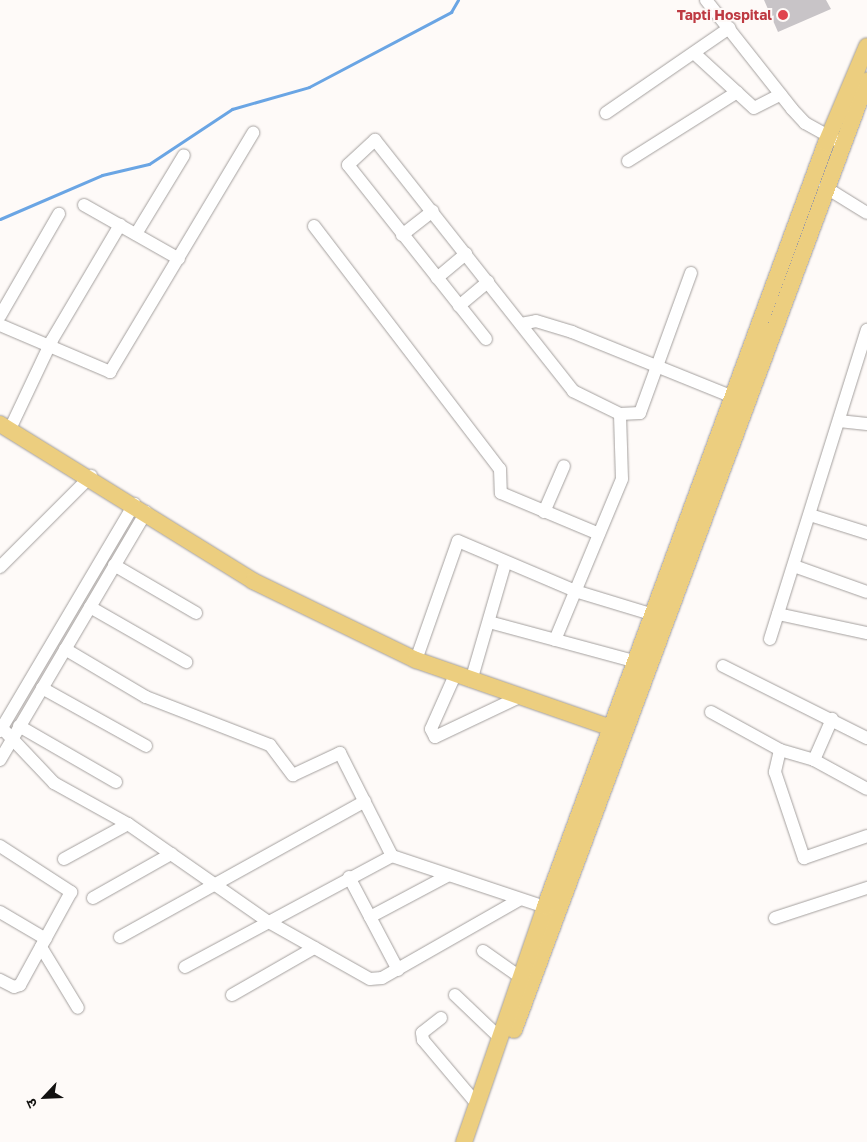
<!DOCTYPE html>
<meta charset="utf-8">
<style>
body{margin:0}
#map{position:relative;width:867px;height:1142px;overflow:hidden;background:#fefaf8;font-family:"Golos Text","Noto Sans Devanagari",sans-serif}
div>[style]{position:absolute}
.stream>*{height:3px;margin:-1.5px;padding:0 1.5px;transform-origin:1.5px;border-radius:1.5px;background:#6aa5e4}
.building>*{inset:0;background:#c8c4c7}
.roads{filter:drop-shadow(0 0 1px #a4a09e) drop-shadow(0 0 1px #a4a09e)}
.minor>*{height:12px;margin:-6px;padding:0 6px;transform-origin:6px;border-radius:6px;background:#fff}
.major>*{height:16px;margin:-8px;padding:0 8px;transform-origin:8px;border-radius:8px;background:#ecce7f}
.dots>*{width:14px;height:14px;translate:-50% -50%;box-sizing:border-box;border:2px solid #fefaf8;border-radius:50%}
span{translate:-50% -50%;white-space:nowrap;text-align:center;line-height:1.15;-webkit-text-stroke:4px #fefaf8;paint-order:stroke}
.health-label{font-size:14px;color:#be3a42;font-weight:700}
.right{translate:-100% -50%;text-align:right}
.north{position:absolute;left:20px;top:1072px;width:50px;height:50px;-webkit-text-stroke:4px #fefaf8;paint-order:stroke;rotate:245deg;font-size:14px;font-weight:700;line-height:20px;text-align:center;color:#121110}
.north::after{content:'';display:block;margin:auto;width:18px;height:22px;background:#121110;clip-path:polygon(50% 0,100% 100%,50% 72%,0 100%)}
</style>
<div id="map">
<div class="stream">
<i style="left:0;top:219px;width:111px;rotate:-23.3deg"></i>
<i style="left:102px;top:175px;width:48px;rotate:-13.2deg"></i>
<i style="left:149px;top:164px;width:100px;rotate:-33.5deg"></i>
<i style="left:232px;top:109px;width:80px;rotate:-15.9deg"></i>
<i style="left:309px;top:87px;width:161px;rotate:-27.8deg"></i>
<i style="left:451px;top:12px;width:14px;rotate:-60deg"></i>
</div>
<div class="building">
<i style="clip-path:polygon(764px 0,826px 0,831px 9px,778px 32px)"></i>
</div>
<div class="roads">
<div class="minor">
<i style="left:706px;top:0;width:139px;rotate:51.7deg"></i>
<i style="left:792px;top:109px;width:19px;rotate:47deg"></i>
<i style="left:805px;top:123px;width:37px;rotate:29deg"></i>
<i style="left:694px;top:53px;width:81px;rotate:42.5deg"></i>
<i style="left:754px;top:108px;width:30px;rotate:-27deg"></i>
<i style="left:606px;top:113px;width:150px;rotate:-34.6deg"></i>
<i style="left:628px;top:161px;width:129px;rotate:-32.3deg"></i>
<i style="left:825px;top:187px;width:49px;rotate:31.8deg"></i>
<i style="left:84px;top:205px;width:109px;rotate:29.6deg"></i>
<i style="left:314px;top:226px;width:306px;rotate:52.6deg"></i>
<i style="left:500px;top:469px;width:24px;rotate:88deg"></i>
<i style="left:501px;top:493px;width:106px;rotate:22.7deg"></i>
<i style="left:136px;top:234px;width:92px;rotate:-58.7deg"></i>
<i style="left:402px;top:235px;width:39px;rotate:-38deg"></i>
<i style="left:437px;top:278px;width:38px;rotate:-40deg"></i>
<i style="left:459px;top:306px;width:38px;rotate:-40deg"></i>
<i style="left:0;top:316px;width:118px;rotate:-60deg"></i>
<i style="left:521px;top:324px;width:15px;rotate:-11deg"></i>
<i style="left:536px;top:321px;width:38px;rotate:17deg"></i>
<i style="left:572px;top:332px;width:174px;rotate:22deg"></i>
<i style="left:0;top:325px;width:120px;rotate:23.1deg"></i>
<i style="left:110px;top:372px;width:279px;rotate:-59.1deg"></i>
<i style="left:486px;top:339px;width:222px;rotate:-128.4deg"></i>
<i style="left:348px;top:165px;width:37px;rotate:-43deg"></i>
<i style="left:375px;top:140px;width:320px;rotate:51.7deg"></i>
<i style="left:573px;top:391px;width:52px;rotate:26.1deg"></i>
<i style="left:620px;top:414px;width:20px;rotate:-3deg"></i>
<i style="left:640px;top:413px;width:149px;rotate:-70deg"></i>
<i style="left:839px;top:421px;width:28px;rotate:6deg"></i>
<i style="left:10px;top:429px;width:98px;rotate:-64.7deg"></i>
<i style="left:52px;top:340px;width:134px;rotate:-59.4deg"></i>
<i style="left:544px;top:512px;width:50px;rotate:-66.5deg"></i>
<i style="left:810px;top:515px;width:60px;rotate:17.5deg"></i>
<i style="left:114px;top:565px;width:95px;rotate:30.3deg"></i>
<i style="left:794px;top:566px;width:77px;rotate:19.6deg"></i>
<i style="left:0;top:567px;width:129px;rotate:-45deg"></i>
<i style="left:90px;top:607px;width:111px;rotate:29.8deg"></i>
<i style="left:778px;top:614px;width:91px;rotate:12.1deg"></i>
<i style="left:489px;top:622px;width:153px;rotate:15.1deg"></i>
<i style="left:770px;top:639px;width:324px;rotate:-72.6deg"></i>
<i style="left:555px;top:640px;width:174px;rotate:-67.4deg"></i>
<i style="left:622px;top:479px;width:65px;rotate:-91.8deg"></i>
<i style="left:65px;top:649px;width:94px;rotate:30.7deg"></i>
<i style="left:146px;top:697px;width:133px;rotate:21.2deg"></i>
<i style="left:270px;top:745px;width:38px;rotate:53deg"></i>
<i style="left:293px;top:775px;width:52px;rotate:-25.1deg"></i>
<i style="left:340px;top:753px;width:115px;rotate:63.2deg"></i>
<i style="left:416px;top:660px;width:126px;rotate:-70.6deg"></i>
<i style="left:458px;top:541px;width:127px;rotate:23.1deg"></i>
<i style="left:575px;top:591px;width:83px;rotate:16.9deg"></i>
<i style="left:723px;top:666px;width:161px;rotate:26.6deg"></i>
<i style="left:455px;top:675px;width:59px;rotate:114deg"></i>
<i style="left:431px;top:729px;width:9px;rotate:63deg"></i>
<i style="left:435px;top:737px;width:91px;rotate:-25.4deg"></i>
<i style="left:471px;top:681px;width:122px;rotate:-73.8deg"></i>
<i style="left:42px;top:688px;width:119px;rotate:29.1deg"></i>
<i style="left:711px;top:712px;width:79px;rotate:28.8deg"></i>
<i style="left:780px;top:750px;width:35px;rotate:16deg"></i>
<i style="left:814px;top:760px;width:60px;rotate:28.7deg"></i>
<i style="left:0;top:726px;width:79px;rotate:46.5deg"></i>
<i style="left:54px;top:783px;width:85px;rotate:29deg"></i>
<i style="left:128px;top:824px;width:169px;rotate:34.9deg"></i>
<i style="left:267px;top:921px;width:118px;rotate:29.4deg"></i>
<i style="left:370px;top:979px;width:12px;rotate:-5deg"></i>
<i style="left:382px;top:978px;width:158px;rotate:-29.7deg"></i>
<i style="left:19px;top:726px;width:112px;rotate:30deg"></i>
<i style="left:0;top:731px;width:264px;rotate:-59.4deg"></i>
<i style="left:780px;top:750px;width:23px;rotate:103deg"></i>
<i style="left:775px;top:772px;width:91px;rotate:71.4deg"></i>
<i style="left:804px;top:858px;width:67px;rotate:-19.2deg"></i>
<i style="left:0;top:760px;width:288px;rotate:-59.5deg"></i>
<i style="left:814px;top:760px;width:45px;rotate:-66.3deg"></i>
<i style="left:0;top:846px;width:85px;rotate:32.9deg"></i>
<i style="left:71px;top:892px;width:106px;rotate:118.7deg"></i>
<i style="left:20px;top:985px;width:6px;rotate:162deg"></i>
<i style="left:14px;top:987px;width:16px;rotate:-153deg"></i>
<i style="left:64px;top:859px;width:73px;rotate:-28.7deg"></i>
<i style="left:349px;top:877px;width:105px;rotate:62.2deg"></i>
<i style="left:93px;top:898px;width:90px;rotate:-29.4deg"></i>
<i style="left:0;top:912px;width:53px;rotate:30.4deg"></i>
<i style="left:370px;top:917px;width:89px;rotate:-28deg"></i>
<i style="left:775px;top:918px;width:97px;rotate:-18.1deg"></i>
<i style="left:120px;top:937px;width:280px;rotate:-29deg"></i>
<i style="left:41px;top:947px;width:71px;rotate:58.8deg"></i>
<i style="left:483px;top:951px;width:45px;rotate:35.1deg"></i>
<i style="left:185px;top:967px;width:235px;rotate:-28.2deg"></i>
<i style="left:392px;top:856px;width:161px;rotate:18.4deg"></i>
<i style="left:232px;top:995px;width:95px;rotate:-29.8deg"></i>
<i style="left:455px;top:995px;width:61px;rotate:43.7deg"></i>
<i style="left:441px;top:1018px;width:24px;rotate:142deg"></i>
<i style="left:422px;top:1033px;width:7px;rotate:82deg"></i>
<i style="left:423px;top:1040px;width:82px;rotate:49.9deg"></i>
</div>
<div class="major">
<i style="left:0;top:424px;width:298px;rotate:31.8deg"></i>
<i style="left:253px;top:581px;width:181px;rotate:25.9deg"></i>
<i style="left:416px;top:660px;width:216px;rotate:19.2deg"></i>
<i style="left:514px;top:1030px;width:1013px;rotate:-69.6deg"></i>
<i style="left:464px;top:1142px;width:249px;rotate:-71deg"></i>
<i style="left:545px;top:907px;width:814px;rotate:-69.81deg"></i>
<i style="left:826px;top:143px;width:105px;rotate:-67.1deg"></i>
</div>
</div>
<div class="dots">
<i style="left:783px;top:15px;background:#e0444e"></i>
</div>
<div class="health-label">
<span class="right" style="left:772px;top:15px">Tapti Hospital</span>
</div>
<div class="north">उ</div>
</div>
